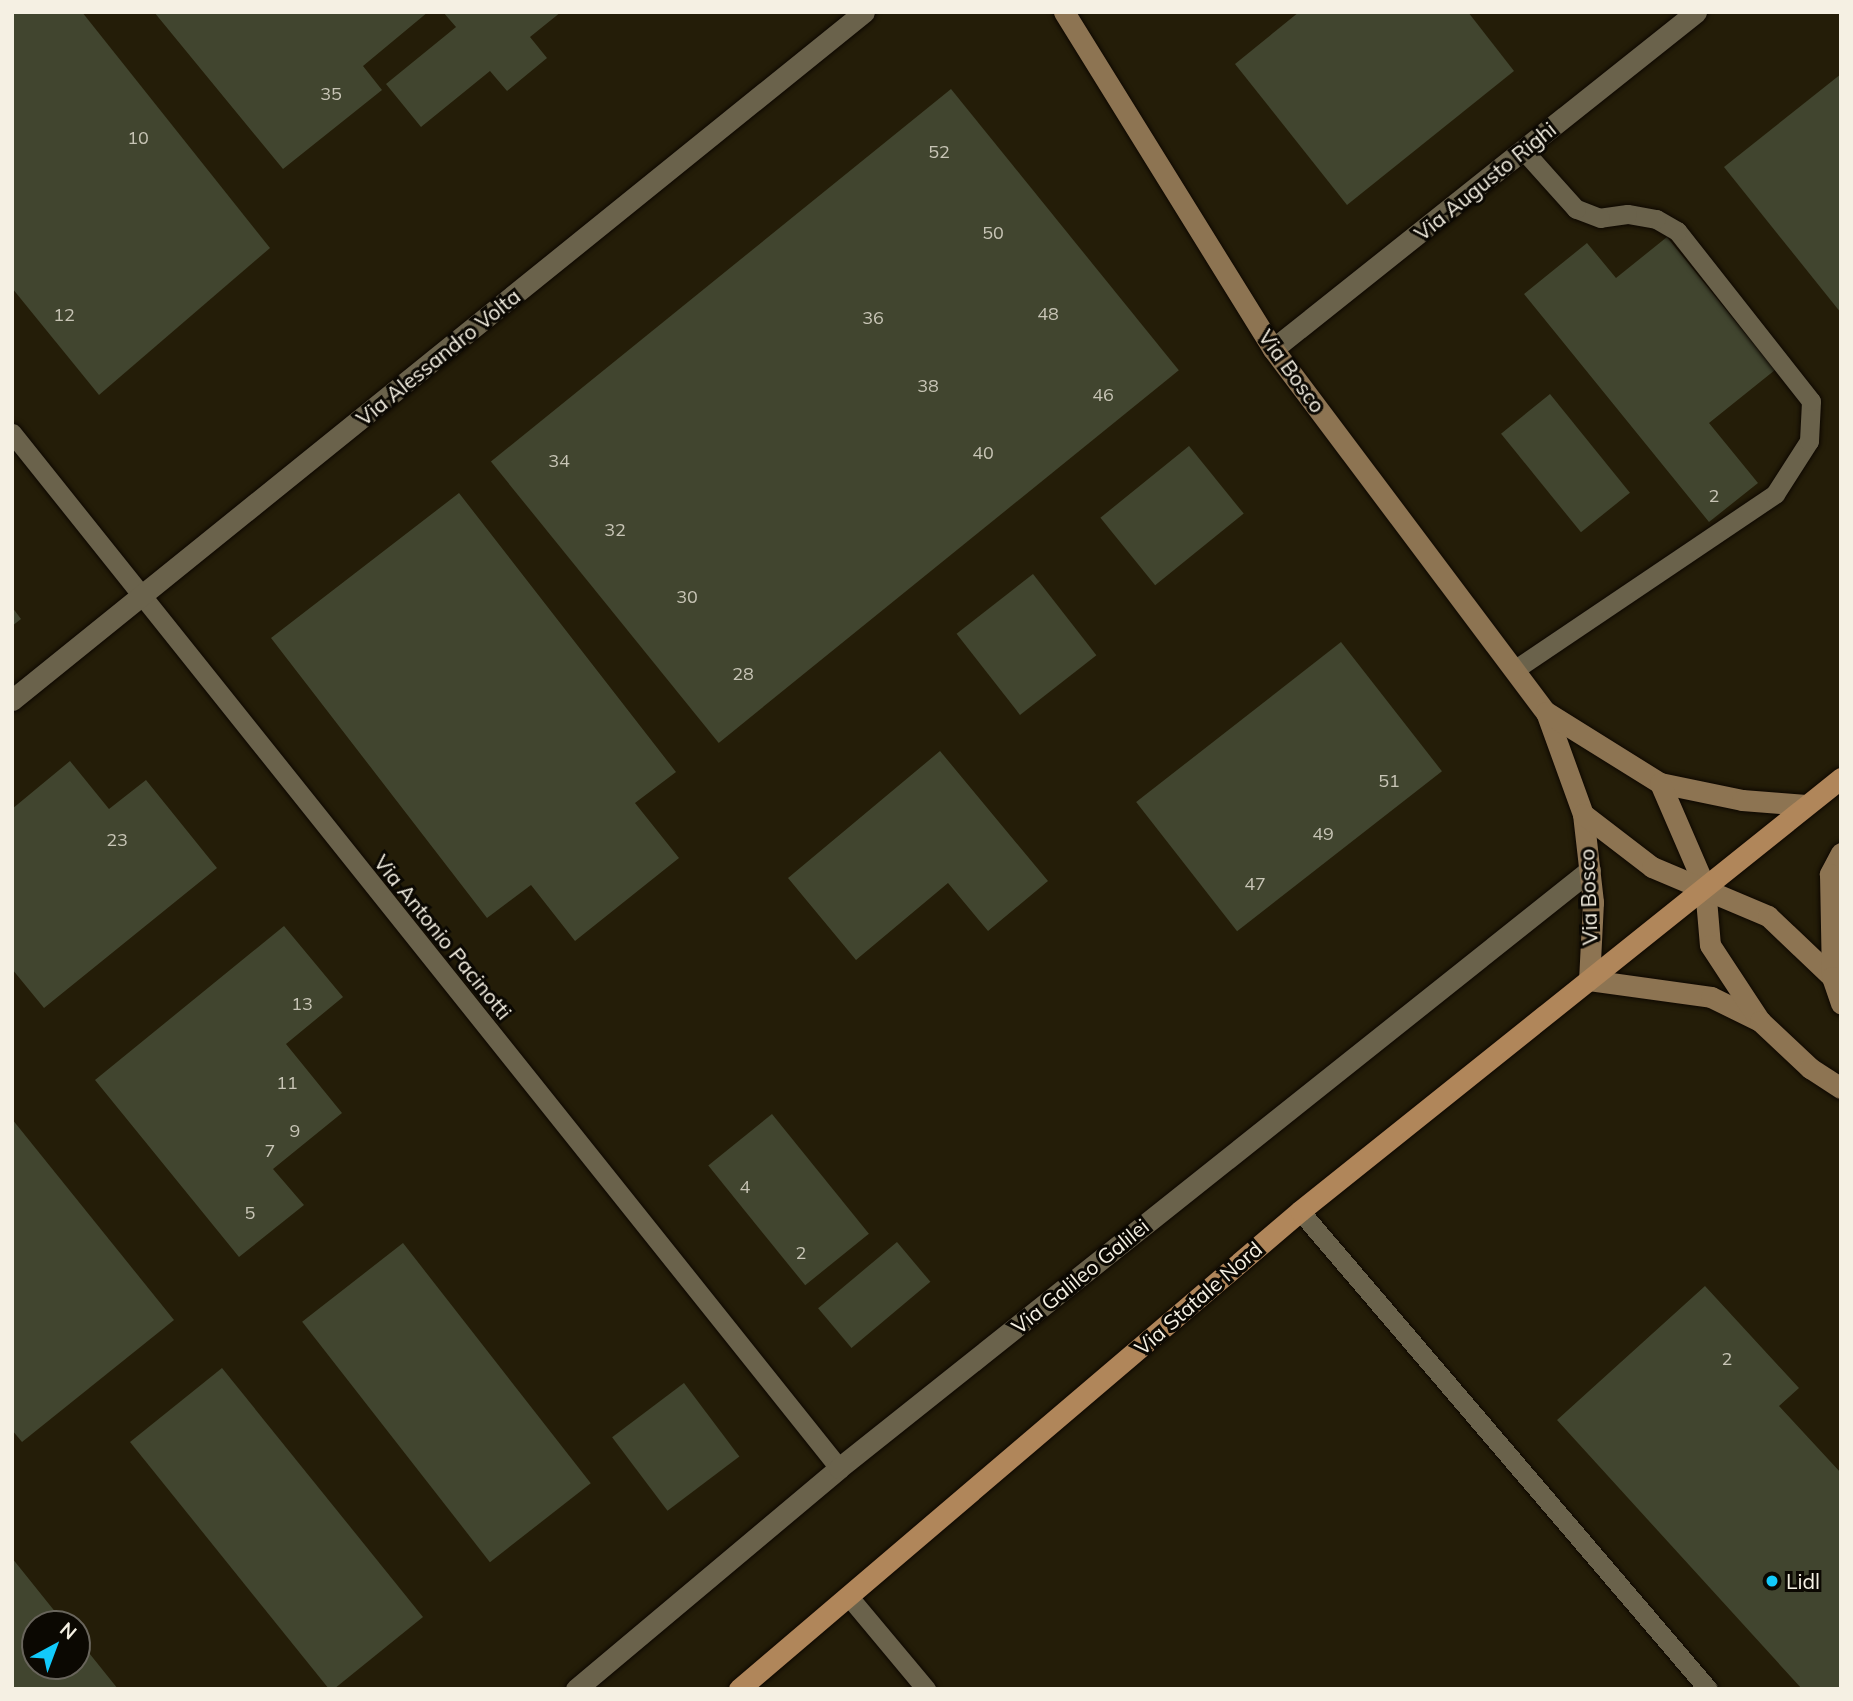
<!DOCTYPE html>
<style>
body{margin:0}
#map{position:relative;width:1853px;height:1701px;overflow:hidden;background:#241d08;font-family:Mulish,sans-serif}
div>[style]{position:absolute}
.building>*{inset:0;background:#41452f;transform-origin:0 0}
.roads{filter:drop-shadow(0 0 2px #0d0700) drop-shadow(0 0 2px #0d0700)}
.lane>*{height:19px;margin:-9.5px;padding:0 9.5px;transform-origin:9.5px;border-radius:9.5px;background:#6a624b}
.street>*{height:21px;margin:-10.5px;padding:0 10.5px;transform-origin:10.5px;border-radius:10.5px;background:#6a624b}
.secondary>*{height:21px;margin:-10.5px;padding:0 10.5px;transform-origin:10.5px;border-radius:10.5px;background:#8d7452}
.primary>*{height:21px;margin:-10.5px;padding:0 10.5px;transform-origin:10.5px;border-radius:10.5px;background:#b0865a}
.dots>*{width:19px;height:19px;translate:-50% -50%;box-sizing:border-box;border:4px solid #0b0802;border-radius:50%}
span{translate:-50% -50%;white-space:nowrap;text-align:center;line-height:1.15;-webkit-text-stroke:6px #0b0802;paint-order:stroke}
.number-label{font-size:18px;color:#c8c5b6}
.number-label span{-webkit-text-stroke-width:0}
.street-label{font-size:21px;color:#f5f0e3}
.poi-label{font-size:21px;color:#f5f0e3}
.left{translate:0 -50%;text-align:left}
.frame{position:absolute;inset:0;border:14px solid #f5f0e3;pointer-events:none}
.north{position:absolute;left:21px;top:1610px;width:70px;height:70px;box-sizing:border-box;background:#0b0802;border:2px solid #69655c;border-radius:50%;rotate:41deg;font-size:19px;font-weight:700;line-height:28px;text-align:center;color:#f5f0e3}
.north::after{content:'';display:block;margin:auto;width:24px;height:32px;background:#12cafb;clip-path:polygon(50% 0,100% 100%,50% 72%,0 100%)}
</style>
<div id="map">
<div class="building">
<i style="clip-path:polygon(12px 12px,82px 12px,270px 248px,99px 395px,12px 288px)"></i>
<i style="clip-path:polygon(154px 12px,428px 12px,363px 66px,382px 90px,283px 169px)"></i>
<i style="clip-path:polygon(443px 12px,561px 12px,530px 37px,547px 58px,507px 91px,490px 71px,421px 127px,386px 84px,456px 27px)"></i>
<i style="clip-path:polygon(1299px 12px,1468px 12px,1514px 71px,1347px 205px,1235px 64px)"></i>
<i style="clip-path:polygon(1841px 74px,1841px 313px,1724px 167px)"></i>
<i style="left:951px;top:89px;width:362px;height:592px;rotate:51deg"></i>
<i style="clip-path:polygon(1667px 237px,1775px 370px,1709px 423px,1758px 483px,1709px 522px,1524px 294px,1587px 243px,1616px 278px)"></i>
<i style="left:1550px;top:394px;width:127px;height:63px;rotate:51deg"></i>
<i style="left:1189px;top:446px;width:87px;height:114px;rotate:51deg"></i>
<i style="clip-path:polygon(459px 493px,676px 772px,635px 803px,679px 858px,575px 941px,531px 885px,487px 918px,271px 638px)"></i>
<i style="left:1033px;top:574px;width:103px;height:97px;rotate:52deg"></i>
<i style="clip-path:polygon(12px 607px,21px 619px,12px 626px)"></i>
<i style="left:1341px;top:642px;width:164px;height:260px;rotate:52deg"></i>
<i style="clip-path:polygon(940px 751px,1048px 881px,988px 931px,948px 883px,856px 960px,788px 878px)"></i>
<i style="clip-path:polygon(70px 761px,109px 809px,146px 780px,217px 868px,44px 1008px,12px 969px,12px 809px)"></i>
<i style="clip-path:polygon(284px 926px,343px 997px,286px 1044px,342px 1113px,273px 1169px,304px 1205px,239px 1257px,95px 1080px)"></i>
<i style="left:772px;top:1114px;width:154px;height:82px;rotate:51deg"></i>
<i style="clip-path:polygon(12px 1119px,174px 1320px,22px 1442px,12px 1430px)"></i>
<i style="left:897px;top:1242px;width:52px;height:103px;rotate:50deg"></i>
<i style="left:403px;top:1243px;width:305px;height:128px;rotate:52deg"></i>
<i style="clip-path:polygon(1705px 1286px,1799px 1388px,1779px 1406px,1841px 1473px,1841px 1689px,1802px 1689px,1557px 1420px)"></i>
<i style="clip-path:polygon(222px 1368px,423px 1617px,334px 1689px,329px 1689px,130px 1442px)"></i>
<i style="left:684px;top:1383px;width:92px;height:90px;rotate:53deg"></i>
<i style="clip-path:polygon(12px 1558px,65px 1624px,35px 1624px,35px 1666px,77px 1666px,77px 1638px,118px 1689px,12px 1689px)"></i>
</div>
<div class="roads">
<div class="lane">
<i style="left:12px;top:433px;width:1325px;rotate:51.37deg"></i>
<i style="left:1514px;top:670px;width:315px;rotate:-34deg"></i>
<i style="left:1775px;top:494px;width:63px;rotate:-57.3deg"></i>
<i style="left:1809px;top:441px;width:40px;rotate:-87.1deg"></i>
<i style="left:1811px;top:401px;width:216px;rotate:-128.2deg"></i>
<i style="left:1677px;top:231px;width:24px;rotate:-150deg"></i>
<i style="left:1656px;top:219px;width:29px;rotate:-170deg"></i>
<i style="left:1627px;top:214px;width:27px;rotate:172deg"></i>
<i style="left:1600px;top:218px;width:26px;rotate:-159deg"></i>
<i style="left:1576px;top:209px;width:79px;rotate:-131.9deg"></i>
<i style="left:1300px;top:1211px;width:628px;rotate:49.52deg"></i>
<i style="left:850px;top:1598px;width:119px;rotate:50.1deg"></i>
</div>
<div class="street">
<i style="left:1273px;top:349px;width:541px;rotate:-38.54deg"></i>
<i style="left:12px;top:700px;width:1095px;rotate:-38.92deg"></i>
<i style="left:576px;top:1689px;width:344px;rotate:-40deg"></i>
<i style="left:839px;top:1468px;width:960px;rotate:-38.53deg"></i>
</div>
<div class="secondary">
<i style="left:1064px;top:12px;width:397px;rotate:58.2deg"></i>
<i style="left:1273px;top:349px;width:454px;rotate:53.1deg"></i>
<i style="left:1546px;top:712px;width:109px;rotate:70.1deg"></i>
<i style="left:1583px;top:814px;width:89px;rotate:83.5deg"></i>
<i style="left:1593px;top:902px;width:78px;rotate:92.9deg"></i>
<i style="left:1589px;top:980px;width:123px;rotate:7.9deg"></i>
<i style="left:1711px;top:997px;width:55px;rotate:26.1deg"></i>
<i style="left:1546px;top:712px;width:134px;rotate:31.9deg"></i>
<i style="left:1660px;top:783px;width:84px;rotate:11.7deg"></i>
<i style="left:1742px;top:800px;width:64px;rotate:4.5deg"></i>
<i style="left:1660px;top:783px;width:113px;rotate:66.6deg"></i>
<i style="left:1705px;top:887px;width:58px;rotate:85.1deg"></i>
<i style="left:1710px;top:945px;width:91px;rotate:56.7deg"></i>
<i style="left:1760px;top:1021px;width:69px;rotate:43.2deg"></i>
<i style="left:1810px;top:1068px;width:37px;rotate:33deg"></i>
<i style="left:1583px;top:814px;width:87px;rotate:37.5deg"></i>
<i style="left:1652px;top:867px;width:126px;rotate:22.9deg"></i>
<i style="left:1768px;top:916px;width:88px;rotate:43.6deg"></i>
<i style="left:1841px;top:853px;width:24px;rotate:118deg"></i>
<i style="left:1830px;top:874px;width:103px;rotate:88.9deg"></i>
<i style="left:1832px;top:977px;width:28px;rotate:71deg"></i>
</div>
<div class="primary">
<i style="left:739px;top:1689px;width:737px;rotate:-40.43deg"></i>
<i style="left:1300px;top:1211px;width:693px;rotate:-38.67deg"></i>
</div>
</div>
<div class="dots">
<i style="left:1772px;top:1581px;background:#12cafb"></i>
</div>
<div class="number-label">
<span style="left:331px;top:94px">35</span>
<span style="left:138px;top:138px">10</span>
<span style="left:939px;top:152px">52</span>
<span style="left:993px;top:233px">50</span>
<span style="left:1048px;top:314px">48</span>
<span style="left:64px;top:315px">12</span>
<span style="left:873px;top:318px">36</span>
<span style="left:928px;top:386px">38</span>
<span style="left:1103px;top:395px">46</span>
<span style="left:983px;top:453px">40</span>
<span style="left:559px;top:461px">34</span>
<span style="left:1714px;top:496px">2</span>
<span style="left:615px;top:530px">32</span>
<span style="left:687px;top:597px">30</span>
<span style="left:743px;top:674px">28</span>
<span style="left:1389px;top:781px">51</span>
<span style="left:1323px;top:834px">49</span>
<span style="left:117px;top:840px">23</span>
<span style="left:1255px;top:884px">47</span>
<span style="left:302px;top:1004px">13</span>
<span style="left:287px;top:1083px">11</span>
<span style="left:295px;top:1131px">9</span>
<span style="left:270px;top:1151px">7</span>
<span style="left:745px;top:1187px">4</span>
<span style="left:250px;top:1213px">5</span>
<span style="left:801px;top:1253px">2</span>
<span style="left:1727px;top:1359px">2</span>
</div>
<div class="street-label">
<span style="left:1485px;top:181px;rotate:-39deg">Via Augusto Righi</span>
<span style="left:438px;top:357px;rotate:-39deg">Via Alessandro Volta</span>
<span style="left:1292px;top:371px;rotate:54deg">Via Bosco</span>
<span style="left:1588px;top:897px;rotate:-92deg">Via Bosco</span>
<span style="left:443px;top:937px;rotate:51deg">Via Antonio Pacinotti</span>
<span style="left:1080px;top:1276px;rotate:-39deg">Via Galileo Galilei</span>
<span style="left:1198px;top:1298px;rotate:-41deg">Via Statale Nord</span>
</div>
<div class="poi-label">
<span class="left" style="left:1786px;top:1581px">Lidl</span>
</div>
<div class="frame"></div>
<div class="north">N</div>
</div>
